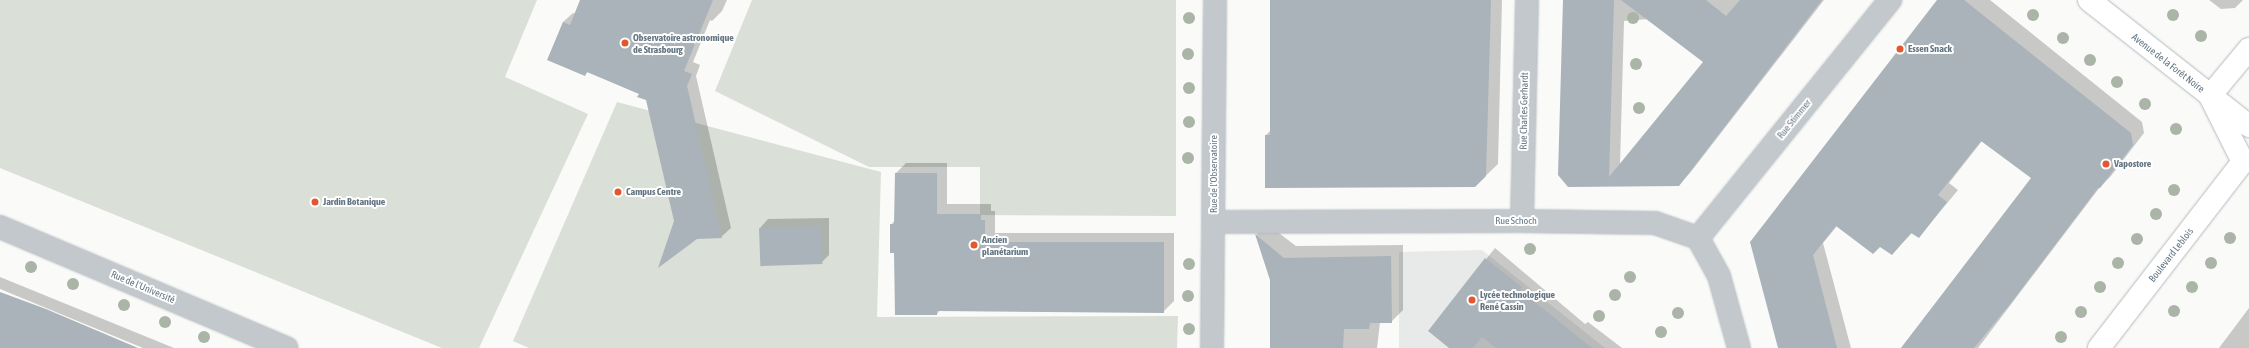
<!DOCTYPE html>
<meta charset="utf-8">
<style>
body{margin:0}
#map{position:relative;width:2249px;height:348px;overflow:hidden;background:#fafaf8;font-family:"Asap Condensed",sans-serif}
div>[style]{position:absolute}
.built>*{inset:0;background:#e8e9e9}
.green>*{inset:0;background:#dadfd7}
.shadow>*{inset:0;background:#0003}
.building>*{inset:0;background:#aab3b9;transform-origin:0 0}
.roads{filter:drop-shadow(0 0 1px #b3babf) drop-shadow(0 0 1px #b3babf)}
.street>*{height:22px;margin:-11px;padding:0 11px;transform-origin:11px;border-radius:11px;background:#c3c8cc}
.secondary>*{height:22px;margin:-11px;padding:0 11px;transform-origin:11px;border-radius:11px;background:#fff}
.primary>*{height:22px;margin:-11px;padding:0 11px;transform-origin:11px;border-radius:11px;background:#fff}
.trees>*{width:12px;height:12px;margin:-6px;border-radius:50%;background:#aab4a7}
.dots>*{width:11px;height:11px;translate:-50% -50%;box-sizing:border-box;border:2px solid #fff;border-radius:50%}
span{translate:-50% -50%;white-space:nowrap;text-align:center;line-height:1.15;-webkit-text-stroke:4px #fff;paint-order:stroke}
.poi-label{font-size:10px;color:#657683;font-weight:700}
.left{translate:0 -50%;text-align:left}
.street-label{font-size:10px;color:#657683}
</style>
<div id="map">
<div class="built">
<i style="clip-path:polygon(1482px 250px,1605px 348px,1399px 348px,1399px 252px)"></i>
</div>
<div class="green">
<i style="clip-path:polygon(0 0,537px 0,505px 77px,588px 114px,479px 348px,442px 348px,0 168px)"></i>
<i style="clip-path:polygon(752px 0,1176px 0,1176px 216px,980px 215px,980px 167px,869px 167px,715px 91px)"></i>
<i style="clip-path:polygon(617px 102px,881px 172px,877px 317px,1178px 316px,1177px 348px,529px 348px,513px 341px)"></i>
</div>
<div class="shadow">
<i style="clip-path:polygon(581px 0,727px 0,722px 11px,712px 21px,710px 20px,693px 62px,700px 65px,696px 76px,731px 228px,721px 237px,675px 221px,647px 100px,640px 93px,588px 72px,585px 74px,549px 59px,563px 22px,573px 13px,576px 14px)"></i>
<i style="clip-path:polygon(1271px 0,1502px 0,1498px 164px,1475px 186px,1266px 187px,1266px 135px,1271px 130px)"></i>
<i style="clip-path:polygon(evenodd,1563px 0,1824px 0,1690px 173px,1679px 185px,1569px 186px,1563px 0,1649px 19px,1705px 61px,1620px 165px,1624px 21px,1649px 19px)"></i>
<i style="clip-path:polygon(1939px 0,1990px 0,2142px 122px,2144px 133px,2111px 176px,2100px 187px,1978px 348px,1901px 348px,2033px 178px,1982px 141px,1949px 183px,1958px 190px,1919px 237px,1912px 233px,1892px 254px,1880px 246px,1837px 226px,1823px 243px,1851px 348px,1780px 348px,1751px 243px)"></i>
<i style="clip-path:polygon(2209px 0,2243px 0,2235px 8px,2221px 9px)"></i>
<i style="clip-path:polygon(906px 163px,947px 163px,947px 204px,991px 204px,991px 211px,995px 211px,995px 233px,1174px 233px,1174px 301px,1163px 312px,940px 310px,937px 314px,895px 252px,891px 225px,895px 220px,896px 173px)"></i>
<i style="clip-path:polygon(829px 218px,829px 255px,821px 263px,760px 228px,768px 219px)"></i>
<i style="clip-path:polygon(1267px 224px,1296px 246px,1403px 245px,1403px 310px,1391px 322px,1380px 322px,1377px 348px,1270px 348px,1271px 280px,1256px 235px)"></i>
<i style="clip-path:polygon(1495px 248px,1585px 324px,1588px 322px,1622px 348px,1451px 348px,1429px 331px)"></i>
<i style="clip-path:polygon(0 277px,174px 348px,143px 348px,0 289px)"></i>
<i style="clip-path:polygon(2249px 308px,2249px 348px,2219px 348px)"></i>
</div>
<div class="building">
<i style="clip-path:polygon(580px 0,713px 0,684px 71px,692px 74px,687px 86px,722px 238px,697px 239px,658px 268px,674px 221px,646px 100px,637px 97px,639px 94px,587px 72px,585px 76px,547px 60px,563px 22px,570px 25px)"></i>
<i style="clip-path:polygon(1270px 0,1491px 0,1486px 176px,1475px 187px,1265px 188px,1265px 135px,1270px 135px)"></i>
<i style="clip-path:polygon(1563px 0,1614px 0,1609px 177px,1703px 62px,1621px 0,1706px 0,1726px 16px,1740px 0,1822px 0,1679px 186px,1568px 187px,1558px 175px)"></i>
<i style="clip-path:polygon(1937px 0,1964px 0,2131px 133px,2133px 145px,2100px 188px,2098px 188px,2011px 303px,1974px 348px,1901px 348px,2031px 178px,1981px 141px,1938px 195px,1947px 202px,1919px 238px,1911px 233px,1892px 255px,1880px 247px,1873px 254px,1836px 226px,1813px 255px,1837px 348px,1778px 348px,1750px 242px)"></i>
<i style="clip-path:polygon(895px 173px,937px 173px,937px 214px,981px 214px,981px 220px,985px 220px,985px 242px,1164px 242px,1164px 313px,937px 311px,937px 315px,895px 315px,894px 253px,890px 253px,890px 224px,894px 224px)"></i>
<i style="left:821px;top:226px;width:38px;height:62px;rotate:88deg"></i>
<i style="clip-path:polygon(1255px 234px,1284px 258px,1391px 256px,1392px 323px,1370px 323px,1369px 329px,1344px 329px,1343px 348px,1270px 348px,1270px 280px)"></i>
<i style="clip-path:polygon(1485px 258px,1522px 287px,1520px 290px,1592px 348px,1496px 348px,1482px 337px,1473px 348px,1449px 348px,1428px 331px)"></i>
<i style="clip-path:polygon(0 292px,46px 309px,138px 348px,0 348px)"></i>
</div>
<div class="roads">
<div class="street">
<i style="left:1522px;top:221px;width:221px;rotate:-88.7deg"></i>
<i style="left:1214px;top:222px;width:308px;rotate:-0.2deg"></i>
<i style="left:1522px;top:221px;width:133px;rotate:0.9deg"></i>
<i style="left:1655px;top:223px;width:46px;rotate:19.2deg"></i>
<i style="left:1698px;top:238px;width:43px;rotate:61.1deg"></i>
<i style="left:1719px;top:276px;width:75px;rotate:74.5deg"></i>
<i style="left:0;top:227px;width:311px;rotate:22.9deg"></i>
<i style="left:1698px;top:238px;width:306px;rotate:-51.1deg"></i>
<i style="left:1212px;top:348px;width:348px;rotate:-89.5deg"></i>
</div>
<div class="secondary">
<i style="left:2243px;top:162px;width:74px;rotate:-116.6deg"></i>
<i style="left:2210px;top:96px;width:61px;rotate:-50.3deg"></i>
<i style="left:2099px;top:348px;width:235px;rotate:-52.3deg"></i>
</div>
<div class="primary">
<i style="left:2089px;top:0;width:204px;rotate:38.2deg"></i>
</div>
</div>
<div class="trees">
<i style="left:2033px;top:15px"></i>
<i style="left:2173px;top:15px"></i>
<i style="left:1189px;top:18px"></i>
<i style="left:1633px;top:18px"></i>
<i style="left:2201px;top:36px"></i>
<i style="left:2063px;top:38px"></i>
<i style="left:1188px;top:54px"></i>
<i style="left:2090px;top:60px"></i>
<i style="left:1636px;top:64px"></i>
<i style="left:2117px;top:82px"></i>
<i style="left:1189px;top:88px"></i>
<i style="left:2145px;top:104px"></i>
<i style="left:1639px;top:108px"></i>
<i style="left:1189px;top:122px"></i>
<i style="left:2176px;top:129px"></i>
<i style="left:1188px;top:158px"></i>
<i style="left:2174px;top:190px"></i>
<i style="left:2156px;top:214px"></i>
<i style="left:2230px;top:238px"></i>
<i style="left:2137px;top:239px"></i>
<i style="left:1530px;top:249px"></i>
<i style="left:2118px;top:263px"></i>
<i style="left:2211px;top:263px"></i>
<i style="left:1189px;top:264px"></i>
<i style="left:31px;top:267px"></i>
<i style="left:1630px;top:277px"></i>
<i style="left:73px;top:284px"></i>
<i style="left:2100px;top:287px"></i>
<i style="left:2192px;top:287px"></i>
<i style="left:1615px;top:295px"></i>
<i style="left:1188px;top:296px"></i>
<i style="left:124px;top:305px"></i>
<i style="left:2174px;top:311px"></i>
<i style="left:2081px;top:312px"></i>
<i style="left:1678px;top:313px"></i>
<i style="left:1599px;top:316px"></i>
<i style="left:165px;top:322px"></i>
<i style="left:1189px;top:329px"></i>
<i style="left:1661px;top:332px"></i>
<i style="left:204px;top:337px"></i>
<i style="left:2061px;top:337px"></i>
</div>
<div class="dots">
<i style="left:625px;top:43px;background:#e4572e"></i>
<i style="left:1900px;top:49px;background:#e4572e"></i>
<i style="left:2106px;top:164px;background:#e4572e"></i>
<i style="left:618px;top:192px;background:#e4572e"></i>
<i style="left:315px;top:202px;background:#e4572e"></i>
<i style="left:974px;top:245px;background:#e4572e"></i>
<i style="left:1472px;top:300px;background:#e4572e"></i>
</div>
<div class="poi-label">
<span class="left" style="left:633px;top:43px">Observatoire astronomique<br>de Strasbourg</span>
<span class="left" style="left:1908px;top:49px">Essen Snack</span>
<span class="left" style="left:2114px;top:164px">Vapostore</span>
<span class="left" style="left:626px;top:192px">Campus Centre</span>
<span class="left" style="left:323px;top:202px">Jardin Botanique</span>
<span class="left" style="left:982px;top:245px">Ancien<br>planétarium</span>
<span class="left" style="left:1480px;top:300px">Lycée technologique<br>René Cassin</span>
</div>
<div class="street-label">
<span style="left:2168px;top:63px;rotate:38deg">Avenue de la Forêt Noire</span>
<span style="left:1524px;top:111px;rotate:-89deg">Rue Charles Gerhardt</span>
<span style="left:1794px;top:119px;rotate:-51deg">Rue Stimmer</span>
<span style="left:1214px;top:174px;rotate:-90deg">Rue de l'Observatoire</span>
<span style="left:1516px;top:221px">Rue Schoch</span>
<span style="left:2171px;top:255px;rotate:-52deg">Boulevard Leblois</span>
<span style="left:143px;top:287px;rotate:23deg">Rue de l'Université</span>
</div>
</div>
